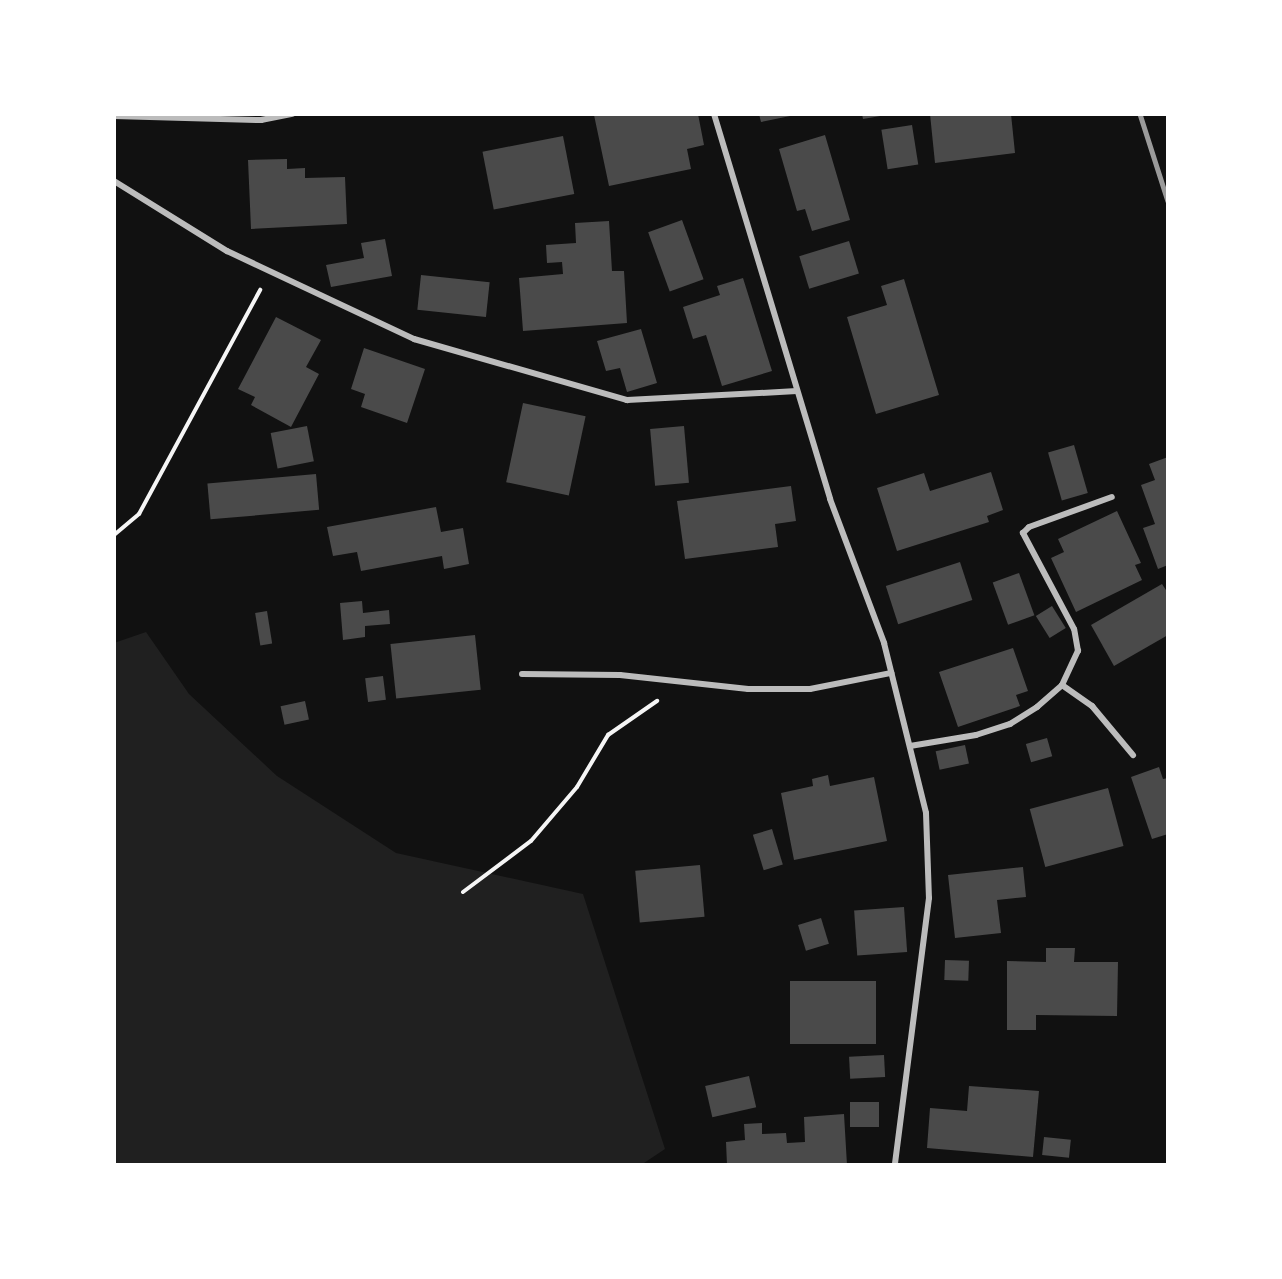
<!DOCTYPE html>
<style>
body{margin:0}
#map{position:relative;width:1282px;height:1279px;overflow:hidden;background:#111;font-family:"Golos Text",sans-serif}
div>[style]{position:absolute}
.green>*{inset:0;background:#202020}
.building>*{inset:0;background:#4a4a4a;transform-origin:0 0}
.path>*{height:4px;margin:-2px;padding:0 2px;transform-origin:2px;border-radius:2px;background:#f5f5f5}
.minor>*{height:6px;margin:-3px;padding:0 3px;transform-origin:3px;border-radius:3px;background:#bcbcbc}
.rail>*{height:4.5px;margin:-2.25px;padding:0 2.25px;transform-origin:2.25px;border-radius:2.25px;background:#9a9a9a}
span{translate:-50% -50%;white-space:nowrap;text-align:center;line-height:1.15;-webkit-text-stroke:5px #fff;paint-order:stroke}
.frame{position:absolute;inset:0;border:116px solid #fff;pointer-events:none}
</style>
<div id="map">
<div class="green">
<i style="clip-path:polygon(146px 632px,189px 694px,277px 776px,396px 853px,583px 894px,665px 1149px,641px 1165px,114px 1165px,114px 643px)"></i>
</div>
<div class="building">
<i style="clip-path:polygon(698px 114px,704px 145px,687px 149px,691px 169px,609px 186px,594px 115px)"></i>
<i style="clip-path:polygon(759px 114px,794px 114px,795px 115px,761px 122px)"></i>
<i style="clip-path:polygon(862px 114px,886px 114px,886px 115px,863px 119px)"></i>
<i style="clip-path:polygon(930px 114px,1011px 114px,1015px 153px,935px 163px)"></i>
<i style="left:912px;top:125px;width:40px;height:31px;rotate:81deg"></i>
<i style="clip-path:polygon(825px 135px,850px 220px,812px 231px,805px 209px,797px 211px,779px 149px)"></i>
<i style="left:563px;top:136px;width:59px;height:82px;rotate:79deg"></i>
<i style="clip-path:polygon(287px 159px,287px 169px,305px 168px,305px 178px,345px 177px,347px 224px,251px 229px,248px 160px)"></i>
<i style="left:682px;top:220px;width:63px;height:36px;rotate:70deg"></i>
<i style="clip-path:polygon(609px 221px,612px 271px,624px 271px,627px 323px,523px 331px,519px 278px,563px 274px,562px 262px,547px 263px,546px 245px,576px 243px,575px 223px)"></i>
<i style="clip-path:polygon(385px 239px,392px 276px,331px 287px,326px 265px,364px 258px,361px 243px)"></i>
<i style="left:849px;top:241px;width:34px;height:52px;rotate:73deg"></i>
<i style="left:421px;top:275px;width:69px;height:35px;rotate:6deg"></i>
<i style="clip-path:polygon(743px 278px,772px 371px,722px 386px,706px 335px,693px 339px,683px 307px,720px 295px,717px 286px)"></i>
<i style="clip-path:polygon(904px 279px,939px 395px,876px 414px,847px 317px,887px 305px,881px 286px)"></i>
<i style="clip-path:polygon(276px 317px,321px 340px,306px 367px,319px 374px,291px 427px,251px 405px,255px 397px,238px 389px)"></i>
<i style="clip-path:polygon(641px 329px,657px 383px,627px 392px,620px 368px,606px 371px,597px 341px)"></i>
<i style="clip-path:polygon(364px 348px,425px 369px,407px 423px,361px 407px,365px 394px,351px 389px)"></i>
<i style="left:523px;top:403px;width:64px;height:81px;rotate:12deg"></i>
<i style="left:307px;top:426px;width:36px;height:37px;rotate:79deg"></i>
<i style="left:684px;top:426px;width:57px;height:34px;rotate:85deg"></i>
<i style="left:1074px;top:445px;width:50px;height:27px;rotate:74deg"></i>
<i style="clip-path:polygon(1168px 457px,1168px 565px,1158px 569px,1143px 528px,1155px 524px,1141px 485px,1155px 480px,1149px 464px)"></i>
<i style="clip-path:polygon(991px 472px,1003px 510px,987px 516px,989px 522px,897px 551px,877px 488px,924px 473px,930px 491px)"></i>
<i style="left:316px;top:474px;width:36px;height:109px;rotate:85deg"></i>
<i style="clip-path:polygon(791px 486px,796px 521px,775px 524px,778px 547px,685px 559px,677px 501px)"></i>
<i style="clip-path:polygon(436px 507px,441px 532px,463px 528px,469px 564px,444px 569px,442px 556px,361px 571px,357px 552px,333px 556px,327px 527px)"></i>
<i style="clip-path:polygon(1117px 511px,1141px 563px,1135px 565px,1142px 580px,1076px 612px,1051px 558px,1064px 552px,1058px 539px)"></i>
<i style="left:960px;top:562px;width:40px;height:78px;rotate:72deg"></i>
<i style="left:1019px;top:573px;width:45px;height:28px;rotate:70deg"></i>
<i style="clip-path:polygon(1162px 584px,1168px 593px,1168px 635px,1114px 666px,1091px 625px)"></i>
<i style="clip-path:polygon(362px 601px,363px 613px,389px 610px,390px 624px,365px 626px,365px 637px,343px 640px,340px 603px)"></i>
<i style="left:1052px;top:606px;width:26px;height:19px;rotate:58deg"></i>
<i style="left:267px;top:611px;width:33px;height:12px;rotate:81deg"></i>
<i style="left:475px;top:635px;width:55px;height:85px;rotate:84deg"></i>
<i style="clip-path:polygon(1013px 648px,1028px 691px,1016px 695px,1020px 706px,958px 727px,939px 672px)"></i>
<i style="left:383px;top:676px;width:24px;height:18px;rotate:83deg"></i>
<i style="left:305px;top:701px;width:19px;height:25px;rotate:78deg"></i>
<i style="left:1047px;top:738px;width:19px;height:22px;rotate:74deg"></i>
<i style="left:965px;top:745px;width:19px;height:30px;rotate:78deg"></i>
<i style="clip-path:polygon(1159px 767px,1163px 779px,1168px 778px,1168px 834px,1152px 839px,1131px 777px)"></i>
<i style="clip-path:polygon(828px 775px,830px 786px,874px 777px,887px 841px,794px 860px,781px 793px,813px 786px,812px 779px)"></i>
<i style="left:1108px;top:788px;width:60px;height:81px;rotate:75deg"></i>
<i style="left:772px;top:829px;width:37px;height:20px;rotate:73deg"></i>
<i style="left:700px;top:865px;width:52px;height:65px;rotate:85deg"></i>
<i style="clip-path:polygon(1023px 867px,1026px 897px,997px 900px,1001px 933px,955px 938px,948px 875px)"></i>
<i style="left:904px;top:907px;width:45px;height:50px;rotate:86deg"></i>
<i style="left:821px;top:918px;width:27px;height:24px;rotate:73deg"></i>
<i style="clip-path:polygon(1046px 948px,1075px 948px,1074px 962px,1118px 962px,1117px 1016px,1036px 1015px,1036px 1030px,1007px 1030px,1007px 961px,1046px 962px)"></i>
<i style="left:945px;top:960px;width:24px;height:20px;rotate:2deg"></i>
<i style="left:790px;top:981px;width:86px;height:63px"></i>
<i style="left:884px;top:1055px;width:22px;height:35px;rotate:87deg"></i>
<i style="left:749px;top:1076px;width:32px;height:45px;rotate:77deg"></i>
<i style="clip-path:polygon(969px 1086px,1039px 1091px,1033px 1157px,927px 1148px,930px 1108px,967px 1111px)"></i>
<i style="left:879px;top:1102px;width:25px;height:29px;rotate:90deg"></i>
<i style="clip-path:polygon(844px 1114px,847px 1165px,727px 1165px,726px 1142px,745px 1140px,744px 1124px,762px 1123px,762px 1134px,786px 1133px,787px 1143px,805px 1142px,804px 1117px)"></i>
<i style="left:1044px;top:1137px;width:27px;height:18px;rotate:6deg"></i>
</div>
<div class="path">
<i style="left:114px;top:535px;width:33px;rotate:-40deg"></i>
<i style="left:139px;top:514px;width:255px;rotate:-61.6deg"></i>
<i style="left:463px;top:892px;width:85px;rotate:-36.9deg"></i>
<i style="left:531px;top:841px;width:71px;rotate:-49.6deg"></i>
<i style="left:577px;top:787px;width:61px;rotate:-59.2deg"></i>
<i style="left:608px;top:735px;width:60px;rotate:-34.8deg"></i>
</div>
<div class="minor">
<i style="left:714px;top:114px;width:402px;rotate:73.2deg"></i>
<i style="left:830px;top:499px;width:154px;rotate:69.4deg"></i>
<i style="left:884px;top:643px;width:175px;rotate:76.1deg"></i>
<i style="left:926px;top:813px;width:85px;rotate:88deg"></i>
<i style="left:929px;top:898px;width:269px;rotate:97.3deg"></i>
<i style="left:114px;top:116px;width:147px;rotate:1.6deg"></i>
<i style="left:261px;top:120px;width:32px;rotate:-11deg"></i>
<i style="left:114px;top:181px;width:133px;rotate:31.8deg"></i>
<i style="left:227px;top:251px;width:207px;rotate:25.2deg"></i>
<i style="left:414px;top:339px;width:222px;rotate:16deg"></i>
<i style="left:627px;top:400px;width:170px;rotate:-3deg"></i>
<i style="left:522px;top:674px;width:98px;rotate:0.6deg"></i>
<i style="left:620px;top:675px;width:129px;rotate:6.2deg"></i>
<i style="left:748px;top:689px;width:62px"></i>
<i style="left:810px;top:689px;width:83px;rotate:-11.2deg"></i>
<i style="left:1062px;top:685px;width:37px;rotate:35deg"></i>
<i style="left:1092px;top:706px;width:64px;rotate:50.1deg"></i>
<i style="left:910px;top:746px;width:67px;rotate:-9.5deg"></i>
<i style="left:976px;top:735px;width:36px;rotate:-18deg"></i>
<i style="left:1010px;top:724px;width:32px;rotate:-32deg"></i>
<i style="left:1037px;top:707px;width:33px;rotate:-41deg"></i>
<i style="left:1062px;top:685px;width:38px;rotate:-65deg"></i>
<i style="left:1078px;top:651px;width:22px;rotate:-100deg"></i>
<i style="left:1074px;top:629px;width:109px;rotate:-118deg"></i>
<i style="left:1023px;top:533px;width:8px;rotate:-45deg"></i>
<i style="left:1029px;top:527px;width:88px;rotate:-19.9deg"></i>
</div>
<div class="rail">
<i style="left:1140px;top:114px;width:91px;rotate:72.2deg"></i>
</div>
<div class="frame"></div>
</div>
